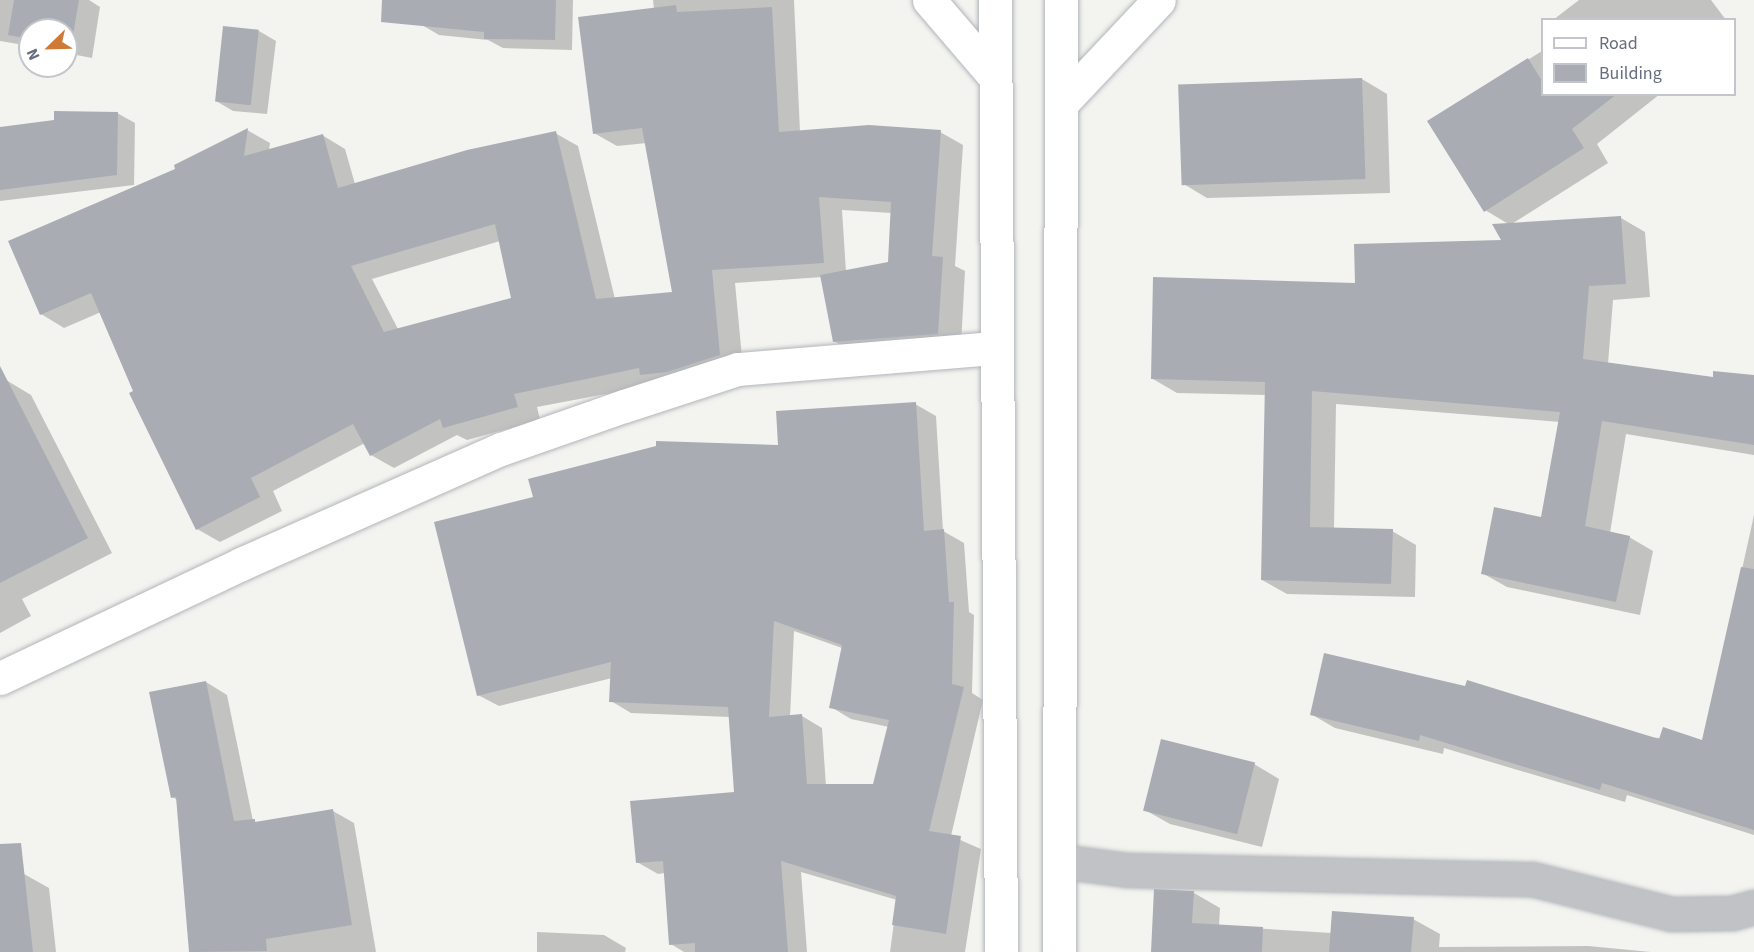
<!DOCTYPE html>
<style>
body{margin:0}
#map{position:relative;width:1754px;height:952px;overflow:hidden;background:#f3f4f0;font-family:"Source Sans 3",sans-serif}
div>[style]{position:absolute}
.shadow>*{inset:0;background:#0003}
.building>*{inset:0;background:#a9adb3;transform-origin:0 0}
.roads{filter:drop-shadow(0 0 2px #b2b5ba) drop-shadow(0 0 2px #b2b5ba)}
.street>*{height:33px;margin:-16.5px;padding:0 16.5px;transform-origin:16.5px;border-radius:16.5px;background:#c0c2c5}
.secondary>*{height:33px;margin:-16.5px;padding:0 16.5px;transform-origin:16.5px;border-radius:16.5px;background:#fff}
.highway>*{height:33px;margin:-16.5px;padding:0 16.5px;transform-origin:16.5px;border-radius:16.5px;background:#fff}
span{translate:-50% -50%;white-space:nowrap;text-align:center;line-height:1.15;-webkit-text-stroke:6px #fff;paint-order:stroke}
.legend{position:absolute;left:1541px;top:18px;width:195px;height:78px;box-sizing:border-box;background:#fff;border:2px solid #c2c5cb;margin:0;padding:8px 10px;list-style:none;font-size:18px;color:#666e7e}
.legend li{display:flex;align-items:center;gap:12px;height:30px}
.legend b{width:30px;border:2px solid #c2c5cb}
.north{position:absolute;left:18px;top:18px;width:60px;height:60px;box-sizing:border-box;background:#fff;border:2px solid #c2c5cb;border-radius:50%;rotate:247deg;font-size:16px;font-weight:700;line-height:24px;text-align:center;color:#666e7e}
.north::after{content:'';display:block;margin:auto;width:21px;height:27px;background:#cd7a37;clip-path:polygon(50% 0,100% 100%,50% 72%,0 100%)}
</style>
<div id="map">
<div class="shadow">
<i style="clip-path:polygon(0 0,89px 0,100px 7px,92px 58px,66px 53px,66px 30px,30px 30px,30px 46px,0 41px)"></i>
<i style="clip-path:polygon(424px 0,573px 0,572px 50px,503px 48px,488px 40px,439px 35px,422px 25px)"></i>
<i style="clip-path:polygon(evenodd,653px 0,794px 0,800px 132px,940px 132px,963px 145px,955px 266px,965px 271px,961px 346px,857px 355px,834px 341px,822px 277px,735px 283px,743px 368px,537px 407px,540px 420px,467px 440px,457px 435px,394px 468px,371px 455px,365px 443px,273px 491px,282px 511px,220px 542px,197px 529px,101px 312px,64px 328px,41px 314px,177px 170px,247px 130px,270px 143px,269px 150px,322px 135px,345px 149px,355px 184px,555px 133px,578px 146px,615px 299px,674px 294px,647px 143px,617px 146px,594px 133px,654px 9px,653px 0,842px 210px,892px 213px,889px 263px,846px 272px,842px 210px,653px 0,500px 241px,513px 299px,398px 329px,372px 279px,500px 241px)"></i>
<i style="clip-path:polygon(1579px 0,1711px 0,1726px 20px,1553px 20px)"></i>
<i style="clip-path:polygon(259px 31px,276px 41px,267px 114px,233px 111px,216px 101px)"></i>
<i style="clip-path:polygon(1542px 51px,1542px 94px,1660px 94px,1597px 144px,1608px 163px,1510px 225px,1621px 218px,1645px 232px,1650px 297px,1613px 300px,1608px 364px,1714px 379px,1754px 376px,1754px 455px,1626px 434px,1610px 533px,1629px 537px,1653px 551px,1640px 615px,1507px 587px,1482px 573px,1542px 519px,1560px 422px,1336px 404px,1334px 529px,1392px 531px,1416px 545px,1415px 597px,1287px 594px,1262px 580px,1266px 395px,1177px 393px,1153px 379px,1357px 285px,1504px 241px,1510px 225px,1485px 210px,1429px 121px)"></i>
<i style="clip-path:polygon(1362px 79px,1387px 94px,1390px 193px,1207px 198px,1182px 183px)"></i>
<i style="clip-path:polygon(117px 113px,135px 123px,134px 185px,0 201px,0 129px)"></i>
<i style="clip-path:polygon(6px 380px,31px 395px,112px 553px,22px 599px,31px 616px,0 633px,0 384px)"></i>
<i style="clip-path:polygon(evenodd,915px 404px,936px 416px,943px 531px,964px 543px,969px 612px,974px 615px,972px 693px,983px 700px,951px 836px,981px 849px,965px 952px,890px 952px,897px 900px,801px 872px,807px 952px,684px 952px,671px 944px,665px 873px,658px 874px,637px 862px,736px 793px,730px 717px,631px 713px,611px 701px,612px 678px,499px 706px,478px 695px,780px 446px,915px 404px,794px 631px,842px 648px,831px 707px,851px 719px,889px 727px,874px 785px,826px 786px,822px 728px,802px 716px,790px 717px,794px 631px)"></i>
<i style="clip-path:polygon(1754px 515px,1754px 835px,1627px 795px,1625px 802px,1444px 748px,1443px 754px,1335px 728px,1311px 714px,1704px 741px)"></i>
<i style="clip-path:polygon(206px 682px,227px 695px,253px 821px,259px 823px,333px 811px,354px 823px,376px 952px,191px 952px,177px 800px,173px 797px)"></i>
<i style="clip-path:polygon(1254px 764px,1279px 779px,1262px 847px,1170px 824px,1145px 810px)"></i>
<i style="clip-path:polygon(24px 874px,49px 888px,56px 952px,0 952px,0 877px)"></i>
<i style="clip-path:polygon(1194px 893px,1220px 908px,1219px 926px,1332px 933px,1413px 919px,1440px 934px,1439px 947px,1588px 946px,1651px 952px,1153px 952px)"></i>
<i style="clip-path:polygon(537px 932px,604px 935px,626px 948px,625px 952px,537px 952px)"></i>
</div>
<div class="building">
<i style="clip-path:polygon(14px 0,79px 0,71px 47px,66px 46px,66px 30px,30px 30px,30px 39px,8px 35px)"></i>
<i style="clip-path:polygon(382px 0,556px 0,555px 40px,484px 39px,484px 32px,381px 22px)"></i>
<i style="clip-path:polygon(evenodd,676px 5px,677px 12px,772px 7px,779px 132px,869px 125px,941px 130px,932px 256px,943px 257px,938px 334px,833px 342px,820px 275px,888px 262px,891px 202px,819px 197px,824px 263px,712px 270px,720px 355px,667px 372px,640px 375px,639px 368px,514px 394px,518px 407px,443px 428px,440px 419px,370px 456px,353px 424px,251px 478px,260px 497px,196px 530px,129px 393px,133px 391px,91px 293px,40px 315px,8px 241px,175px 169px,174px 165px,248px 128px,244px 156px,323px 134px,338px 188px,467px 150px,556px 131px,596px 299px,672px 292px,642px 128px,593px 134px,578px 17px,676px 5px,495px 224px,511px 298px,384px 332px,351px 266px,495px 224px)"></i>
<i style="left:223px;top:26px;width:36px;height:76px;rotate:6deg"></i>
<i style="clip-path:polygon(1528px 58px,1542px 81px,1542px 94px,1617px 94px,1572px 129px,1584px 148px,1484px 212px,1427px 121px)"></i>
<i style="left:1362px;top:78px;width:101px;height:184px;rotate:88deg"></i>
<i style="clip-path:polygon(54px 111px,118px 112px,117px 175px,0 190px,0 127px,54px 120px)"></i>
<i style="clip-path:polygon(1621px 216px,1626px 284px,1589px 286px,1583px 359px,1713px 377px,1713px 371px,1754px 375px,1754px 445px,1602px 421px,1585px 526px,1630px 536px,1616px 602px,1481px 574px,1494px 507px,1541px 517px,1560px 412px,1312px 391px,1310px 527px,1393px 529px,1391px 584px,1261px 580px,1265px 382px,1151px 379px,1153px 277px,1355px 283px,1354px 244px,1501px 240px,1492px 224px)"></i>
<i style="clip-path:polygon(0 366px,88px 538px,0 583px)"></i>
<i style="clip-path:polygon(evenodd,916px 402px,924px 531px,944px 529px,949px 602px,954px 602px,952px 684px,964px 687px,929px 831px,961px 836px,946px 934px,892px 925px,896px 896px,781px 861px,788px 952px,695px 952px,695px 943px,669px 945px,663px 861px,636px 863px,630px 801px,734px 792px,728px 707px,609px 702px,611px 662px,477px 696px,434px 522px,533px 497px,528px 479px,656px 446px,656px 441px,778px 445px,776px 411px,916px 402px,774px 621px,842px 645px,829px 708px,889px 720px,873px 784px,807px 784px,802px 714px,769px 717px,774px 621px)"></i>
<i style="clip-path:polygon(1741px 567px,1754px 569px,1754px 830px,1602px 783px,1600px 790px,1420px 735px,1419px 741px,1310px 715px,1324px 653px,1465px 686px,1467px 680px,1659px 739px,1663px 727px,1702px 740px)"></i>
<i style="clip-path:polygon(206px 681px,234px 821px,255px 819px,255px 822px,333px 809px,352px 925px,266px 939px,267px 951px,189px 952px,176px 797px,171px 798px,149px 692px)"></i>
<i style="left:1161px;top:739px;width:97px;height:74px;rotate:14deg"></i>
<i style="clip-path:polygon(21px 843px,33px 952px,0 952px,0 844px)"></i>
<i style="clip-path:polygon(1154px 889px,1194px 891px,1192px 923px,1263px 927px,1262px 952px,1151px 952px)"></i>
<i style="clip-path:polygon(1332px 911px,1414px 917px,1411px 952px,1329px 952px)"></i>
</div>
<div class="roads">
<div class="street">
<i style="left:1059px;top:861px;width:69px;rotate:7.5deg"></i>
<i style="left:1127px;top:870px;width:405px;rotate:1.3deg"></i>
<i style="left:1532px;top:879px;width:143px;rotate:14.1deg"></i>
<i style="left:1671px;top:914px;width:61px;rotate:-0.9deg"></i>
<i style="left:1732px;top:913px;width:23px;rotate:-15deg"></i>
</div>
<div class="secondary">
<i style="left:0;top:678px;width:267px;rotate:-25.3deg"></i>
<i style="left:241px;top:564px;width:284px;rotate:-23.9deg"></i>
<i style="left:501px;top:449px;width:130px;rotate:-19.3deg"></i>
<i style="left:624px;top:406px;width:120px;rotate:-18deg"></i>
<i style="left:738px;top:369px;width:258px;rotate:-4.7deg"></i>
</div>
<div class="highway">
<i style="left:929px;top:0;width:101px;rotate:49.4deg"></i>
<i style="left:995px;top:0;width:952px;rotate:89.64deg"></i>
<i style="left:1062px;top:103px;width:141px;rotate:-46.7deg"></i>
<i style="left:1059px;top:952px;width:952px;rotate:-89.88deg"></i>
</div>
</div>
<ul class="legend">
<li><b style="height:8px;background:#fff"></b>Road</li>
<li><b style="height:16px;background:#a9adb3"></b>Building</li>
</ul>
<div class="north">N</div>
</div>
